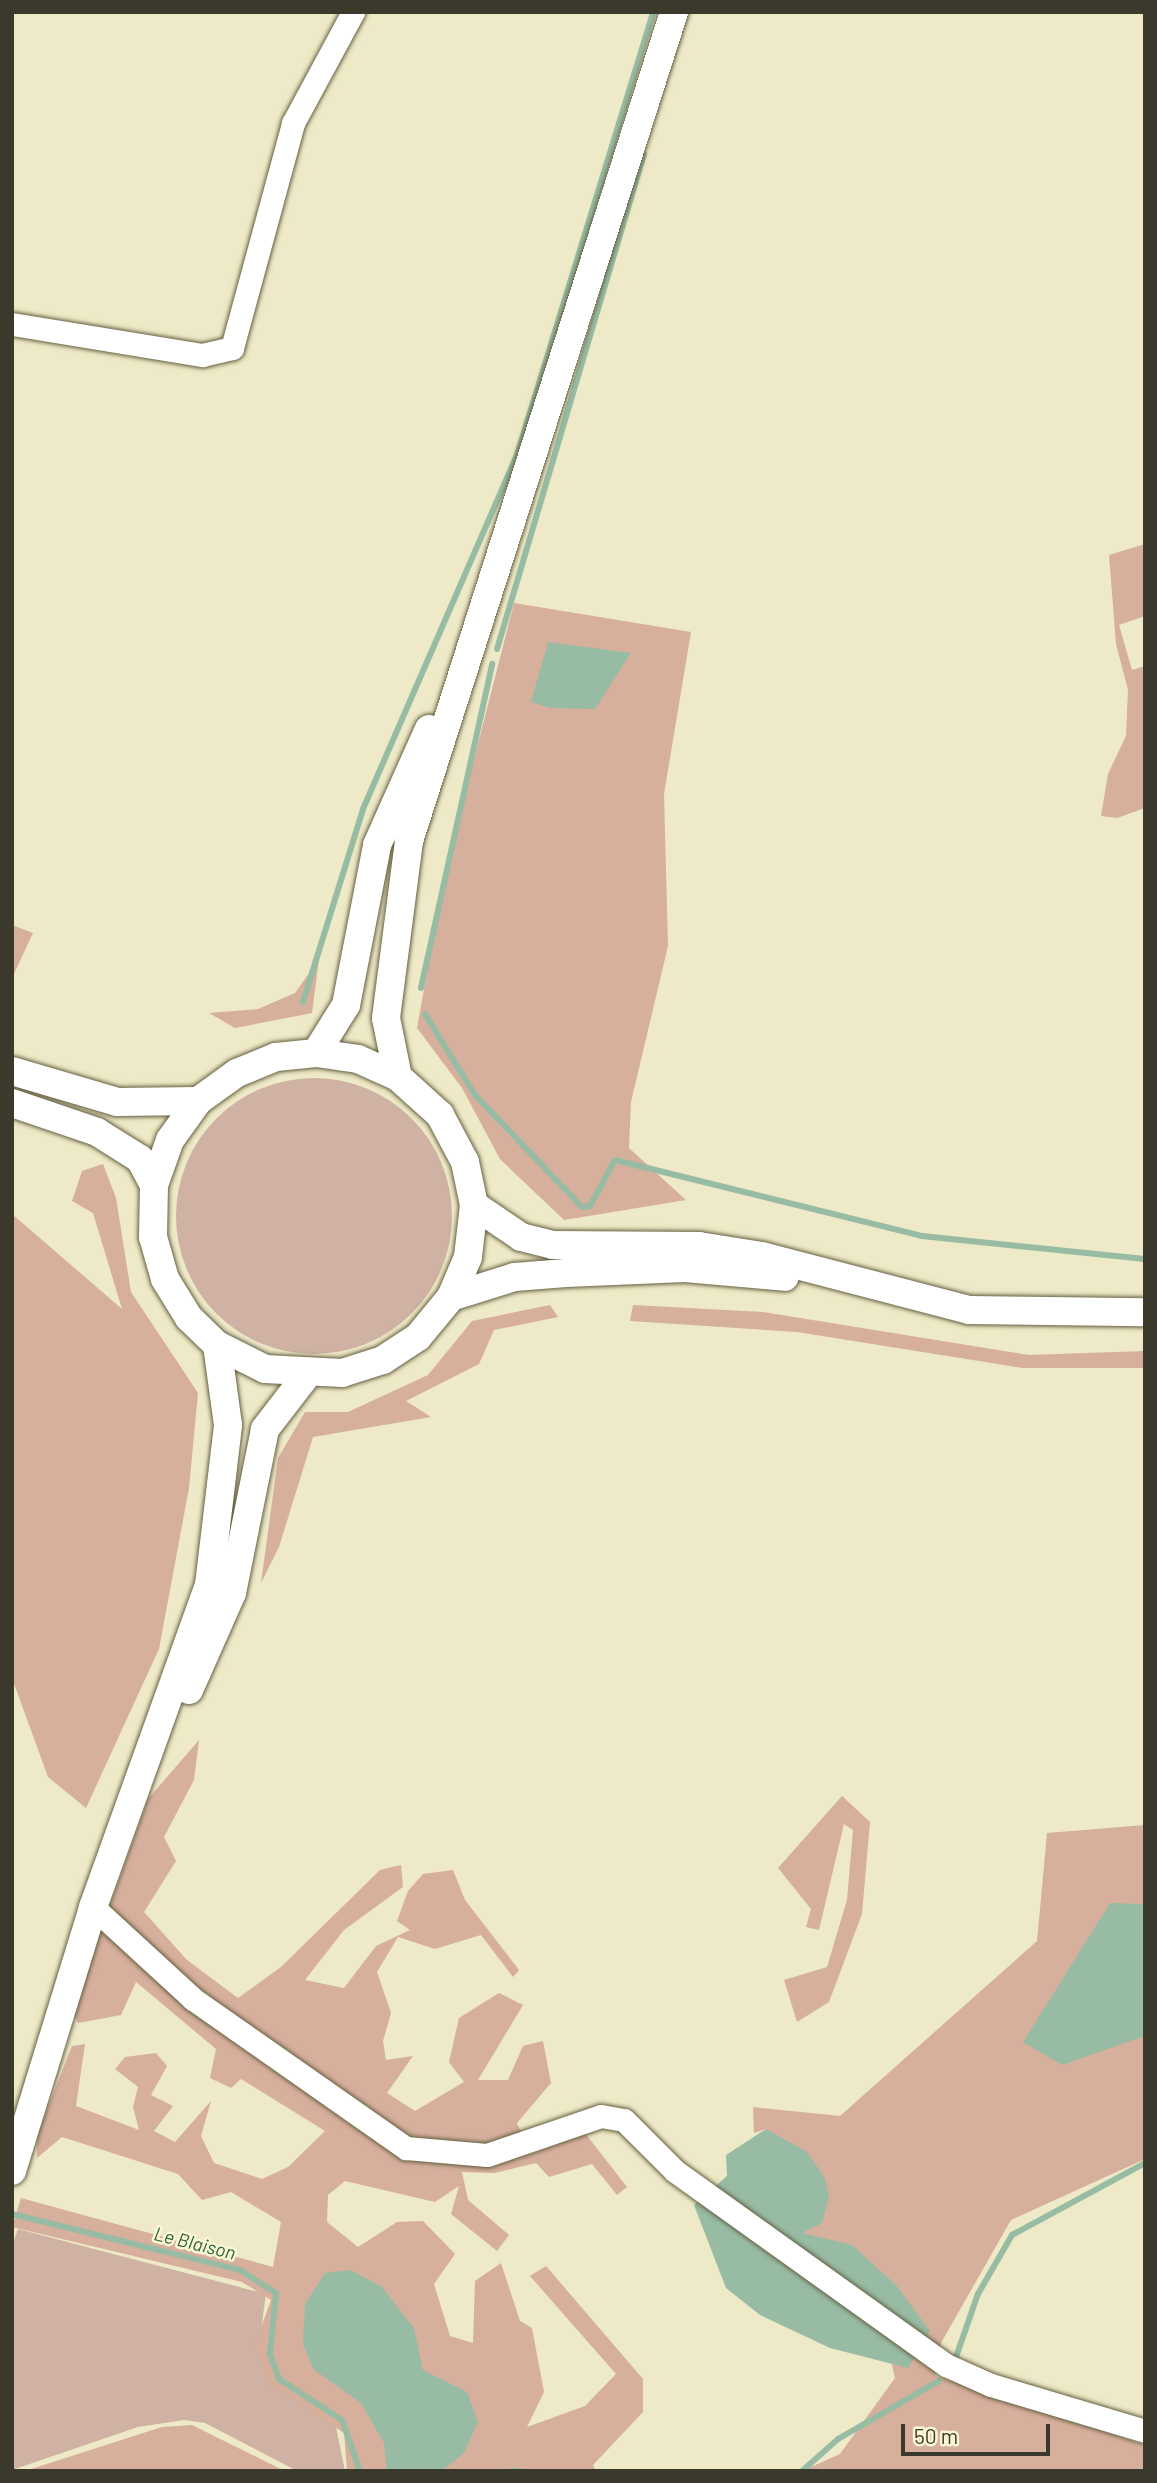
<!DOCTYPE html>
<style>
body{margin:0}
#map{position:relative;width:1157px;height:2483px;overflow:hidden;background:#eee9c6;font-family:Barlow,sans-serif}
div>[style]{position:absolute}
.green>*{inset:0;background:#cfb2a4}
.round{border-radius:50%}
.forest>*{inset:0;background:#d7af9d}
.water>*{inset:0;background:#97bca3}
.stream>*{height:6px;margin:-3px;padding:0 3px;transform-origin:3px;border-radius:3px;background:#97bca3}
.roads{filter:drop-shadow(0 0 2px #656041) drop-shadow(0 0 2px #656041)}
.minor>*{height:23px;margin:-11.5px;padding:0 11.5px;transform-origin:11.5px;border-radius:11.5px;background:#fff}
.major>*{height:28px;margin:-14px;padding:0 14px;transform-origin:14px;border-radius:14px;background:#fff}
span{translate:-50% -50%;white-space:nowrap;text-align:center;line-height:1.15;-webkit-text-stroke:5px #fbf6d3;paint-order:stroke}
.water-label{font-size:19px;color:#2b6542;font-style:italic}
.frame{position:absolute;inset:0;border:14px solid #3b392c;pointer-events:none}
.scale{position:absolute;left:901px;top:2424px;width:149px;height:32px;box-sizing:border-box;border:4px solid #3b392c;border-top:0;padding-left:9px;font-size:21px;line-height:24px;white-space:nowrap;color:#3b392c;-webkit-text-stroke:5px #fbf6d3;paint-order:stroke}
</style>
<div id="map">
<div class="green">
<i class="round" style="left:176px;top:1078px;width:276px;height:276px"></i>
<i style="clip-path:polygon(18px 2229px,266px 2294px,260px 2338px,336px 2427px,345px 2471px,297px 2471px,205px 2423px,184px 2420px,138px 2427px,12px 2470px,12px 2246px)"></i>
</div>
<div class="forest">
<i style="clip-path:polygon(1145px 544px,1145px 616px,1119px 625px,1132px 670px,1145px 666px,1145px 808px,1117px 818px,1101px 816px,1108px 774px,1126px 736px,1128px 690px,1116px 644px,1109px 555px)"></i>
<i style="clip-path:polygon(evenodd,514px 603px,691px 632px,664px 794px,668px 946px,631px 1102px,629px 1148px,686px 1200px,564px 1220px,500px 1159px,462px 1088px,417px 1028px,446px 869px,514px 603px,608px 687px,595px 708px,551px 708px,608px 687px)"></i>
<i style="clip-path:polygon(12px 925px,33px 933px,12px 978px)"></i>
<i style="clip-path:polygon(319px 959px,312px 1013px,235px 1028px,209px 1013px,258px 1009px,295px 993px)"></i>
<i style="clip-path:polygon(103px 1164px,116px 1198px,131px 1292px,198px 1393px,189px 1488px,159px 1649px,86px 1808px,48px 1777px,12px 1678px,12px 1214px,122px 1309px,93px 1213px,72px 1201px,82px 1171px)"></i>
<i style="clip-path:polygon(550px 1305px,558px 1317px,494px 1330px,479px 1364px,406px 1401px,431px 1417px,313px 1437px,279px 1547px,261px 1583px,278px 1458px,305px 1412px,348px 1412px,428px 1375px,472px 1321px)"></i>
<i style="clip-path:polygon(633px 1305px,763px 1312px,1029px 1355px,1145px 1351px,1145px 1368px,1022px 1368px,797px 1332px,630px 1321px)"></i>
<i style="clip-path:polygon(199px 1740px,194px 1780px,164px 1837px,176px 1861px,144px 1912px,187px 1960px,238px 1998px,281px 1967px,380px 1870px,401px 1865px,403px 1887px,344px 1930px,305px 1980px,344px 1988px,376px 1946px,410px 1930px,397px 1921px,408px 1891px,423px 1874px,453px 1870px,465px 1900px,519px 1970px,513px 1977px,481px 1935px,435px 1949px,398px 1937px,377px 1972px,391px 2013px,383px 2041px,386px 2060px,413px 2056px,387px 2093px,415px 2111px,464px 2082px,449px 2062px,459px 2018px,499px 1993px,523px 2005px,478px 2080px,508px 2080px,523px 2046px,543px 2041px,551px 2083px,517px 2123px,531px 2154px,585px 2133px,627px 2187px,617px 2195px,592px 2164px,549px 2177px,536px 2163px,495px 2173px,462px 2172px,468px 2200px,509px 2235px,497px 2251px,451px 2214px,459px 2186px,435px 2202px,345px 2181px,328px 2195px,327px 2222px,358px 2247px,397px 2222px,423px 2221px,455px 2254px,434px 2284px,450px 2336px,473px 2343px,475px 2281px,501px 2263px,520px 2321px,532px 2328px,544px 2392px,527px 2427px,585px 2406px,616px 2374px,530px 2276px,546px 2266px,643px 2379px,643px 2412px,593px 2465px,596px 2471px,347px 2471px,344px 2433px,270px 2386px,254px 2347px,271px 2300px,242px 2282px,12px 2227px,21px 2198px,273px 2267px,281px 2222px,231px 2192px,202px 2200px,178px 2174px,62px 2137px,37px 2158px,37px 2135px,72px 2046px,85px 2044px,76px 2106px,139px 2130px,133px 2107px,138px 2087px,115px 2069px,125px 2057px,156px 2053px,167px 2066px,151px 2095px,173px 2106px,154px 2131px,175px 2142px,211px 2101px,201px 2136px,214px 2163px,262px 2179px,288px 2167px,325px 2131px,241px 2079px,231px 2088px,210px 2078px,216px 2049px,136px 1982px,121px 2015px,78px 2023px,72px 2011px,148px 1799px)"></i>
<i style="clip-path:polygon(842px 1796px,870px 1822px,862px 1914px,829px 2002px,797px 2022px,784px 1980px,827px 1967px,847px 1900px,853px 1830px,844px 1824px,819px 1930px,806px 1927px,811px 1909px,778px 1868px)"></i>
<i style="clip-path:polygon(1145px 1825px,1145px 2159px,1011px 2220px,941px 2343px,935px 2376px,1145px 2445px,1145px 2471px,802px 2471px,840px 2454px,895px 2378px,872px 2281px,800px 2233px,766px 2129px,754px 2133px,753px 2107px,840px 2116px,1037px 1941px,1047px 1833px)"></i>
<i style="clip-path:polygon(192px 2425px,285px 2471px,25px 2471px,162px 2427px)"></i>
</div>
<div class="water">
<i style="clip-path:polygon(548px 642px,631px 653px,595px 709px,551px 708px,531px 702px)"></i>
<i style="clip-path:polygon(1110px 1903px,1145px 1904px,1145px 2036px,1062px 2065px,1023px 2042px)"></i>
<i style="clip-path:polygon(766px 2129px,807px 2152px,825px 2178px,829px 2197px,822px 2223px,802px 2233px,852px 2245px,896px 2285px,930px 2331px,908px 2368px,830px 2348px,760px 2315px,726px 2288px,694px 2205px,727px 2176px,726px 2155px)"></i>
<i style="clip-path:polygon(350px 2270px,381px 2286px,414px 2328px,423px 2370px,467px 2392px,478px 2422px,464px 2453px,442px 2471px,387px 2471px,384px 2443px,361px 2403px,313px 2369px,303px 2344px,305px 2304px,325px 2273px)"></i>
</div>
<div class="stream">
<i style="left:497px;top:649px;width:516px;rotate:-73.46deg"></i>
<i style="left:421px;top:988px;width:332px;rotate:-77.6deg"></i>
<i style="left:303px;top:1002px;width:202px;rotate:-72.7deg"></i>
<i style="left:363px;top:809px;width:386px;rotate:-66.5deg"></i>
<i style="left:517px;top:455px;width:463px;rotate:-72.9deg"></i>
<i style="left:425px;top:1014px;width:95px;rotate:58.3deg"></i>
<i style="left:475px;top:1095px;width:155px;rotate:46.3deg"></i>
<i style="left:582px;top:1207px;width:8px;rotate:-7deg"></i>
<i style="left:590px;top:1206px;width:52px;rotate:-61.5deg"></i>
<i style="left:615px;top:1160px;width:316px;rotate:13.9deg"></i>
<i style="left:922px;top:1236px;width:224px;rotate:5.9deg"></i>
<i style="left:12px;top:2214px;width:235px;rotate:13.8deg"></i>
<i style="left:240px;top:2270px;width:43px;rotate:32.6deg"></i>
<i style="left:276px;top:2293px;width:61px;rotate:95.6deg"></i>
<i style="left:270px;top:2354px;width:27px;rotate:70deg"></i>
<i style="left:279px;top:2379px;width:75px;rotate:33.1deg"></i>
<i style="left:342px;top:2420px;width:54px;rotate:70.6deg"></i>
<i style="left:956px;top:2357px;width:67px;rotate:-70.8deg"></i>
<i style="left:978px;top:2294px;width:68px;rotate:-60deg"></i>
<i style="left:1012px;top:2235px;width:151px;rotate:-28.4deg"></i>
<i style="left:511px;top:2471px;width:11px"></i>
<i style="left:802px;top:2471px;width:48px;rotate:-41.6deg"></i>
<i style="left:838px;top:2439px;width:116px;rotate:-29.9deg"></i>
</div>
<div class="roads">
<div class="minor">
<i style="left:12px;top:324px;width:193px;rotate:9.3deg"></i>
<i style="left:202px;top:355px;width:31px;rotate:-13deg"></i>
<i style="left:232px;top:348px;width:233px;rotate:-74.8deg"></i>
<i style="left:293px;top:123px;width:126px;rotate:-61.6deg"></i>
<i style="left:93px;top:1907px;width:136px;rotate:42.6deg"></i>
<i style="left:193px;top:1999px;width:260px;rotate:35deg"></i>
<i style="left:406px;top:2148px;width:81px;rotate:4.9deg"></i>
<i style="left:487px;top:2155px;width:120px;rotate:-18.9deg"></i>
<i style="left:601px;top:2116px;width:23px;rotate:10deg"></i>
<i style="left:624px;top:2120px;width:72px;rotate:45deg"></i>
<i style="left:675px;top:2171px;width:333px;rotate:35.6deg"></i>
<i style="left:946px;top:2365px;width:49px;rotate:24deg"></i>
<i style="left:991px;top:2385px;width:161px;rotate:16.6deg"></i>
</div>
<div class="major">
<i style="left:316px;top:1053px;width:57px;rotate:-58deg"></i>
<i style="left:346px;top:1005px;width:163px;rotate:-79deg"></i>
<i style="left:377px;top:845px;width:127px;rotate:-65.9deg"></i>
<i style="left:12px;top:1071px;width:109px;rotate:16.4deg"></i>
<i style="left:117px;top:1102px;width:81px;rotate:-0.7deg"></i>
<i style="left:398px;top:1077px;width:60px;rotate:-101.5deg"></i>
<i style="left:386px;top:1018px;width:178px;rotate:-82.6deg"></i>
<i style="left:409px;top:841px;width:870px;rotate:-72.27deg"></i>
<i style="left:12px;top:1103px;width:90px;rotate:18.8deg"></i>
<i style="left:97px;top:1132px;width:51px;rotate:32.1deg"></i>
<i style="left:140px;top:1159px;width:30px;rotate:62deg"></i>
<i style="left:474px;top:1205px;width:52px;rotate:96.6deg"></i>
<i style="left:468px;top:1257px;width:43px;rotate:113deg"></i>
<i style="left:451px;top:1297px;width:52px;rotate:129.5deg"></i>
<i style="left:418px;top:1337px;width:42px;rotate:146.7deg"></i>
<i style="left:383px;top:1360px;width:43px;rotate:162.4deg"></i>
<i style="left:342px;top:1373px;width:77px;rotate:-177deg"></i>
<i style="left:265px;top:1369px;width:54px;rotate:-153.4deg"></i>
<i style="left:217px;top:1345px;width:39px;rotate:-136deg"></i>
<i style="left:189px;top:1318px;width:46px;rotate:-121.6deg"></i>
<i style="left:165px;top:1279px;width:44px;rotate:-105.9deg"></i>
<i style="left:153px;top:1237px;width:52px;rotate:-88.9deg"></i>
<i style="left:154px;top:1185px;width:48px;rotate:-70.4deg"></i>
<i style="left:170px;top:1140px;width:48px;rotate:-54.3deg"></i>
<i style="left:198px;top:1101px;width:48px;rotate:-35.7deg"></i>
<i style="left:237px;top:1073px;width:42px;rotate:-22.3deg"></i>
<i style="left:276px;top:1057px;width:40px;rotate:-5.7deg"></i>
<i style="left:316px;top:1053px;width:42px;rotate:8.1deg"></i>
<i style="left:358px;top:1059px;width:44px;rotate:24.2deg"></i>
<i style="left:398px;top:1077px;width:57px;rotate:42.1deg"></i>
<i style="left:440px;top:1115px;width:53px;rotate:62deg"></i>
<i style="left:465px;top:1162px;width:44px;rotate:78.2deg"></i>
<i style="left:474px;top:1205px;width:57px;rotate:34.2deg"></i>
<i style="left:521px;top:1237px;width:32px;rotate:14deg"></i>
<i style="left:552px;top:1245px;width:147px;rotate:0.4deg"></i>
<i style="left:699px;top:1246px;width:64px;rotate:9deg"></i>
<i style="left:762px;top:1256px;width:214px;rotate:14.6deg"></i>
<i style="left:969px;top:1310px;width:176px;rotate:0.7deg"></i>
<i style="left:451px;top:1297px;width:67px;rotate:-17.4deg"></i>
<i style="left:515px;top:1277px;width:51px;rotate:-4.5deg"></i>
<i style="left:566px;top:1273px;width:119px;rotate:-2.4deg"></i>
<i style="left:685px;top:1268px;width:100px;rotate:5.1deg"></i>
<i style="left:189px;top:1690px;width:106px;rotate:-66.1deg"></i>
<i style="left:232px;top:1593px;width:167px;rotate:-78.6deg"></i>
<i style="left:265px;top:1429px;width:67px;rotate:-52.3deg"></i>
<i style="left:12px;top:2171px;width:276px;rotate:-72.9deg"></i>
<i style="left:93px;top:1907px;width:342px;rotate:-70.2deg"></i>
<i style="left:209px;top:1585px;width:161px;rotate:-83.2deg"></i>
<i style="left:228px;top:1425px;width:81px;rotate:-97.8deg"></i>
</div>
</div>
<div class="water-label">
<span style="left:195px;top:2243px;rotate:14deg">Le Blaison</span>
</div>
<div class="frame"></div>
<div class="scale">50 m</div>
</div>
